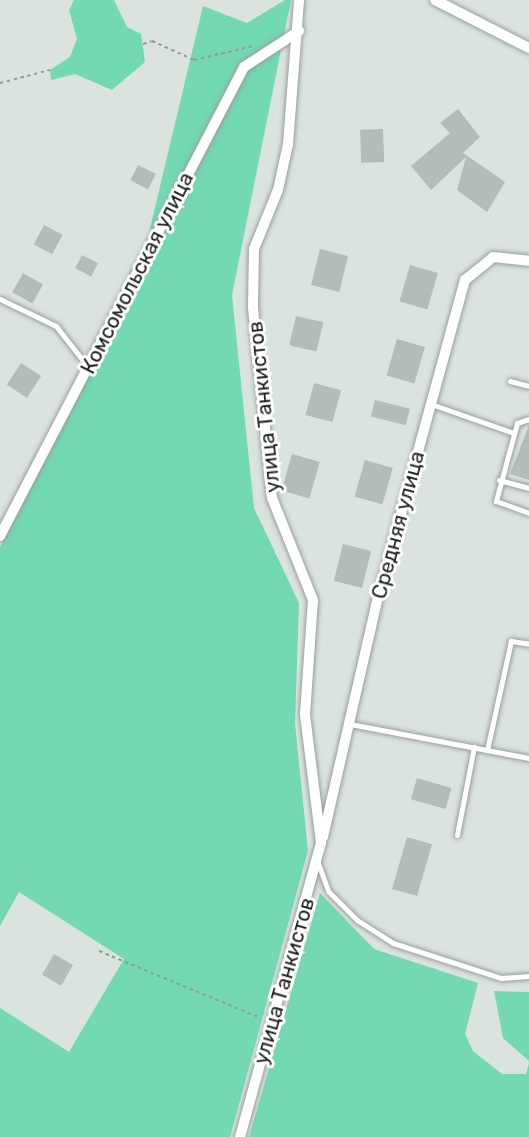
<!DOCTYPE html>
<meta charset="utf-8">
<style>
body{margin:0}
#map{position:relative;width:529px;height:1137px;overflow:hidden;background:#dbe3df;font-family:Rubik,sans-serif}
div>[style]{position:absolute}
.green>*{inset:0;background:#72d9b2}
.building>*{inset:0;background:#b4bcb9;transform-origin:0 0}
.path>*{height:2px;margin-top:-1px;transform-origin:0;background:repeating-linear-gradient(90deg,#949b97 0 3.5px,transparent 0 7px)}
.roads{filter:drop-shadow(0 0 2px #99a09d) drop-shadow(0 0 2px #99a09d)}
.lane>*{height:5px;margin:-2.5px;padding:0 2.5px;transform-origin:2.5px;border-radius:2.5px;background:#fff}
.street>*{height:10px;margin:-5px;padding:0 5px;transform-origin:5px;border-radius:5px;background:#fff}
span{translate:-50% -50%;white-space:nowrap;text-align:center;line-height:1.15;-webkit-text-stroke:6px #fff;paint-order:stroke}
.street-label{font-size:21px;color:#1c1f1d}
</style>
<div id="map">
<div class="green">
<i style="clip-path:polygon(74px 0,114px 0,127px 27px,141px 34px,145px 62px,112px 90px,75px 74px,51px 80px,50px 70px,70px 57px,77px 39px,69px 10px)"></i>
<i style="clip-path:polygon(285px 0,291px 0,232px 295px,254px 508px,299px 603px,295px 723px,308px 851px,230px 1137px,0 1137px,0 1008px,69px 1052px,124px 959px,19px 892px,0 926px,0 547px,137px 283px,203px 6px,247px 23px)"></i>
<i style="clip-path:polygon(320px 893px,374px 949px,478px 983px,465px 1034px,473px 1051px,502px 1074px,526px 1074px,529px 1063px,529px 1137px,249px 1137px)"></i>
<i style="clip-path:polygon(494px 991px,529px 992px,529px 1061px,503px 1038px)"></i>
</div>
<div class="building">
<i style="clip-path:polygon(458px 109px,480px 137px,463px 153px,505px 182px,487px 212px,457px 190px,466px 157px,431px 190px,411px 166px,450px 133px,440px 123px)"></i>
<i style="left:383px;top:129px;width:33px;height:23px;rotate:88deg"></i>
<i style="left:138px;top:165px;width:20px;height:17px;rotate:27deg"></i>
<i style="left:44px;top:225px;width:21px;height:22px;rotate:28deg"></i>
<i style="left:320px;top:249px;width:29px;height:37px;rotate:14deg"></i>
<i style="left:82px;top:255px;width:18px;height:15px;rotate:27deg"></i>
<i style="left:410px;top:265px;width:29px;height:38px;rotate:16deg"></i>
<i style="left:23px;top:273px;width:23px;height:22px;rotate:29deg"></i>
<i style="left:296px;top:316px;width:28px;height:30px;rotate:13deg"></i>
<i style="left:397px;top:339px;width:29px;height:38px;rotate:16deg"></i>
<i style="left:21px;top:363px;width:24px;height:26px;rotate:33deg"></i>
<i style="left:314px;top:383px;width:28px;height:33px;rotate:15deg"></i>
<i style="left:375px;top:400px;width:36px;height:17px;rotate:14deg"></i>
<i style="clip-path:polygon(529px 425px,529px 480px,510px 474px)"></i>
<i style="left:292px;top:454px;width:29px;height:38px;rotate:16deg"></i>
<i style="left:365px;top:460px;width:29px;height:38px;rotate:16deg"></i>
<i style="left:343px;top:544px;width:29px;height:38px;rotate:14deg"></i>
<i style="left:417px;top:778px;width:36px;height:22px;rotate:16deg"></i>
<i style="left:407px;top:837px;width:26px;height:54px;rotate:16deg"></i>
<i style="left:54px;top:954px;width:22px;height:24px;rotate:30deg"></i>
</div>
<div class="path">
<i style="left:143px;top:44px;width:9px;rotate:-18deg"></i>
<i style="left:152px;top:41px;width:46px;rotate:24.3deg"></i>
<i style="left:194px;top:60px;width:61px;rotate:-13.3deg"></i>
<i style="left:0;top:83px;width:52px;rotate:-14.6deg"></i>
<i style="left:99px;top:951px;width:175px;rotate:22.5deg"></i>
</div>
<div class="roads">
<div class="lane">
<i style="left:0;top:299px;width:62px;rotate:25.7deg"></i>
<i style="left:56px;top:326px;width:52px;rotate:52deg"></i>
<i style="left:510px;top:381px;width:20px;rotate:15deg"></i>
<i style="left:431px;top:404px;width:88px;rotate:19.3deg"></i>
<i style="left:529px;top:419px;width:13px;rotate:162deg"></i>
<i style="left:517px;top:423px;width:81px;rotate:105.1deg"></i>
<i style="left:496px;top:501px;width:35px;rotate:20deg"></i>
<i style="left:499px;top:480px;width:31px;rotate:15deg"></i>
<i style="left:350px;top:724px;width:182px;rotate:10.8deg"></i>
<i style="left:487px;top:750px;width:112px;rotate:-77.6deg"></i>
<i style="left:511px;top:641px;width:18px;rotate:9deg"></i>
<i style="left:457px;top:835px;width:90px;rotate:-79.1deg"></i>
<i style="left:318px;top:863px;width:30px;rotate:70deg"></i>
<i style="left:328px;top:891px;width:41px;rotate:45deg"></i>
<i style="left:357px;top:920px;width:43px;rotate:32.6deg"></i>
<i style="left:393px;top:943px;width:114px;rotate:18deg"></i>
<i style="left:501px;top:978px;width:28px;rotate:-4deg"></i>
</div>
<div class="street">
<i style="left:435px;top:0;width:106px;rotate:27.1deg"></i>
<i style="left:0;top:536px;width:529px;rotate:-62.51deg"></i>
<i style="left:244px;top:67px;width:66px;rotate:-33.2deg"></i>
<i style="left:323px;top:837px;width:238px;rotate:-77.1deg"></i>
<i style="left:376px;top:605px;width:337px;rotate:-74.7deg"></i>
<i style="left:465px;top:280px;width:36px;rotate:-39deg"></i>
<i style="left:493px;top:257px;width:36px;rotate:6deg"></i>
<i style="left:240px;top:1137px;width:305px;rotate:-74.6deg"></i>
<i style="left:321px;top:843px;width:130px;rotate:-97.1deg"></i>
<i style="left:305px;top:714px;width:114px;rotate:-86deg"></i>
<i style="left:313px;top:600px;width:110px;rotate:-111.9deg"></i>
<i style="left:272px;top:498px;width:192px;rotate:-95.7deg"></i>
<i style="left:253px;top:307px;width:58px;rotate:-89deg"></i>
<i style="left:254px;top:249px;width:64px;rotate:-67.9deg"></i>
<i style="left:278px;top:190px;width:47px;rotate:-77.7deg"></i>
<i style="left:288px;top:144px;width:144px;rotate:-85.6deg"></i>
</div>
</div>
<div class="street-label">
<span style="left:137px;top:273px;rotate:-63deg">Комсомольская улица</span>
<span style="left:264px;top:407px;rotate:-96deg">улица Танкистов</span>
<span style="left:398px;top:525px;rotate:-75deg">Средняя улица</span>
<span style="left:284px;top:981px;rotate:-74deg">улица Танкистов</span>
</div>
</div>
